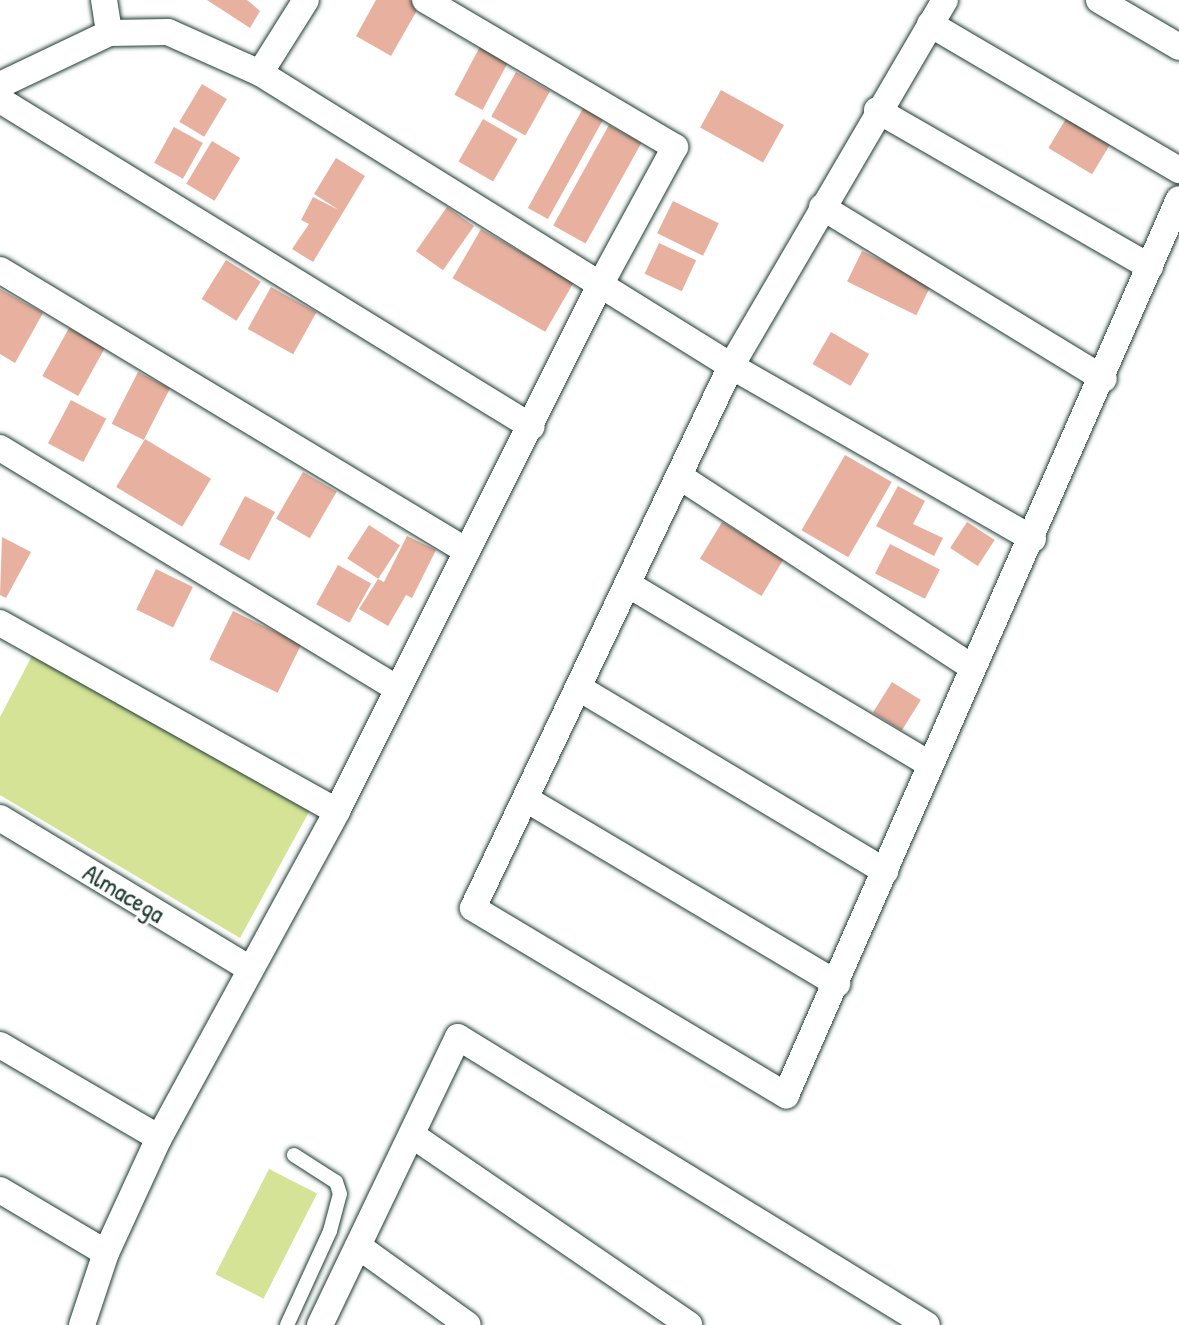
<!DOCTYPE html>
<style>
body{margin:0}
#map{position:relative;width:1179px;height:1325px;overflow:hidden;background:#fff;font-family:"Patrick Hand",sans-serif}
div>[style]{position:absolute}
.green>*{inset:0;background:#d4e396;transform-origin:0 0}
.building>*{inset:0;background:#e7b09f;transform-origin:0 0}
.roads{filter:drop-shadow(0 0 2px #1f3d34) drop-shadow(0 0 2px #1f3d34)}
.lane>*{height:14px;margin:-7px;padding:0 7px;transform-origin:7px;border-radius:7px;background:#fff}
.street>*{height:26px;margin:-13px;padding:0 13px;transform-origin:13px;border-radius:13px;background:#fff}
span{translate:-50% -50%;white-space:nowrap;text-align:center;line-height:1.15;-webkit-text-stroke:6px #fff;paint-order:stroke}
.street-label{font-size:26px;color:#1f3d34}
</style>
<div id="map">
<div class="green">
<i style="clip-path:polygon(34px 652px,310px 810px,240px 938px,0 795px,0 717px)"></i>
<i style="left:269px;top:1169px;width:54px;height:118px;rotate:27deg"></i>
</div>
<div class="building">
<i style="clip-path:polygon(207px 0,247px 0,260px 11px,250px 28px)"></i>
<i style="clip-path:polygon(376px 0,410px 0,420px 5px,391px 56px,356px 36px)"></i>
<i style="left:483px;top:41px;width:32px;height:61px;rotate:28deg"></i>
<i style="left:516px;top:72px;width:39px;height:51px;rotate:29deg"></i>
<i style="left:202px;top:84px;width:29px;height:44px;rotate:31deg"></i>
<i style="left:721px;top:90px;width:72px;height:43px;rotate:29deg"></i>
<i style="left:586px;top:103px;width:23px;height:120px;rotate:29deg"></i>
<i style="left:1070px;top:112px;width:51px;height:42px;rotate:31deg"></i>
<i style="left:483px;top:119px;width:40px;height:49px;rotate:30deg"></i>
<i style="left:609px;top:125px;width:37px;height:115px;rotate:29deg"></i>
<i style="left:174px;top:127px;width:33px;height:41px;rotate:29deg"></i>
<i style="left:212px;top:141px;width:33px;height:50px;rotate:31deg"></i>
<i style="clip-path:polygon(336px 158px,365px 176px,313px 262px,292px 249px,309px 224px,301px 220px,313px 197px,339px 210px,314px 194px)"></i>
<i style="left:673px;top:201px;width:51px;height:36px;rotate:26deg"></i>
<i style="left:447px;top:207px;width:33px;height:54px;rotate:35deg"></i>
<i style="left:481px;top:229px;width:107px;height:57px;rotate:30deg"></i>
<i style="left:659px;top:243px;width:41px;height:34px;rotate:25deg"></i>
<i style="left:862px;top:251px;width:77px;height:34px;rotate:26deg"></i>
<i style="left:226px;top:260px;width:41px;height:46px;rotate:32deg"></i>
<i style="left:271px;top:287px;width:52px;height:48px;rotate:29deg"></i>
<i style="clip-path:polygon(0 289px,43px 313px,15px 363px,0 354px)"></i>
<i style="left:69px;top:328px;width:41px;height:55px;rotate:29deg"></i>
<i style="left:831px;top:332px;width:44px;height:37px;rotate:30deg"></i>
<i style="left:138px;top:372px;width:36px;height:58px;rotate:27deg"></i>
<i style="left:71px;top:400px;width:40px;height:49px;rotate:28deg"></i>
<i style="left:145px;top:439px;width:77px;height:56px;rotate:31deg"></i>
<i style="left:845px;top:455px;width:54px;height:87px;rotate:30deg"></i>
<i style="left:303px;top:472px;width:39px;height:54px;rotate:30deg"></i>
<i style="clip-path:polygon(898px 486px,925px 501px,913px 524px,943px 538px,934px 556px,876px 526px)"></i>
<i style="left:245px;top:496px;width:34px;height:55px;rotate:28deg"></i>
<i style="left:722px;top:522px;width:72px;height:43px;rotate:31deg"></i>
<i style="left:967px;top:522px;width:33px;height:31px;rotate:33deg"></i>
<i style="left:369px;top:525px;width:37px;height:40px;rotate:33deg"></i>
<i style="clip-path:polygon(407px 536px,436px 550px,412px 598px,406px 595px,388px 626px,359px 609px,378px 579px,384px 582px)"></i>
<i style="clip-path:polygon(2px 537px,31px 552px,6px 598px,0 595px)"></i>
<i style="left:890px;top:544px;width:56px;height:33px;rotate:27deg"></i>
<i style="left:338px;top:565px;width:38px;height:45px;rotate:29deg"></i>
<i style="left:156px;top:569px;width:41px;height:45px;rotate:26deg"></i>
<i style="left:233px;top:611px;width:76px;height:54px;rotate:26deg"></i>
<i style="left:892px;top:682px;width:34px;height:36px;rotate:32deg"></i>
</div>
<div class="roads">
<div class="lane">
<i style="left:287px;top:1325px;width:103px;rotate:-65.4deg"></i>
<i style="left:330px;top:1231px;width:38px;rotate:-75deg"></i>
<i style="left:340px;top:1194px;width:13px;rotate:-108deg"></i>
<i style="left:336px;top:1182px;width:50px;rotate:-147.3deg"></i>
</div>
<div class="street">
<i style="left:104px;top:0;width:33px;rotate:81deg"></i>
<i style="left:945px;top:0;width:424px;rotate:120.3deg"></i>
<i style="left:731px;top:366px;width:600px;rotate:115.46deg"></i>
<i style="left:473px;top:908px;width:365px;rotate:30.9deg"></i>
<i style="left:786px;top:1095px;width:978px;rotate:-66.32deg"></i>
<i style="left:1099px;top:0;width:93px;rotate:30.4deg"></i>
<i style="left:930px;top:24px;width:289px;rotate:30.4deg"></i>
<i style="left:260px;top:73px;width:86px;rotate:-57.8deg"></i>
<i style="left:0;top:85px;width:121px;rotate:-25.5deg"></i>
<i style="left:109px;top:33px;width:59px;rotate:-1deg"></i>
<i style="left:168px;top:32px;width:101px;rotate:24deg"></i>
<i style="left:260px;top:73px;width:555px;rotate:31.88deg"></i>
<i style="left:731px;top:366px;width:348px;rotate:29.8deg"></i>
<i style="left:0;top:100px;width:624px;rotate:31.58deg"></i>
<i style="left:877px;top:110px;width:315px;rotate:29.9deg"></i>
<i style="left:822px;top:207px;width:330px;rotate:31.4deg"></i>
<i style="left:0;top:270px;width:545px;rotate:31.04deg"></i>
<i style="left:0;top:448px;width:463px;rotate:31.2deg"></i>
<i style="left:682px;top:478px;width:344px;rotate:33.1deg"></i>
<i style="left:629px;top:585px;width:349px;rotate:30.8deg"></i>
<i style="left:0;top:623px;width:386px;rotate:29.2deg"></i>
<i style="left:579px;top:688px;width:357px;rotate:30.9deg"></i>
<i style="left:526px;top:799px;width:362px;rotate:30.7deg"></i>
<i style="left:0;top:818px;width:291px;rotate:31.1deg"></i>
<i style="left:0;top:1045px;width:184px;rotate:30.3deg"></i>
<i style="left:412px;top:1135px;width:336px;rotate:34.4deg"></i>
<i style="left:0;top:1190px;width:123px;rotate:30.7deg"></i>
<i style="left:358px;top:1246px;width:135px;rotate:35.7deg"></i>
<i style="left:82px;top:1325px;width:76px;rotate:-71.6deg"></i>
<i style="left:106px;top:1253px;width:127px;rotate:-65.3deg"></i>
<i style="left:159px;top:1138px;width:372px;rotate:-61.4deg"></i>
<i style="left:337px;top:811px;width:588px;rotate:-63.43deg"></i>
<i style="left:600px;top:285px;width:157px;rotate:-61.5deg"></i>
<i style="left:675px;top:147px;width:290px;rotate:-149.5deg"></i>
<i style="left:320px;top:1325px;width:319px;rotate:-64.4deg"></i>
<i style="left:458px;top:1037px;width:550px;rotate:31.55deg"></i>
</div>
</div>
<div class="street-label">
<span style="left:124px;top:893px;rotate:31deg">Almacega</span>
</div>
</div>
